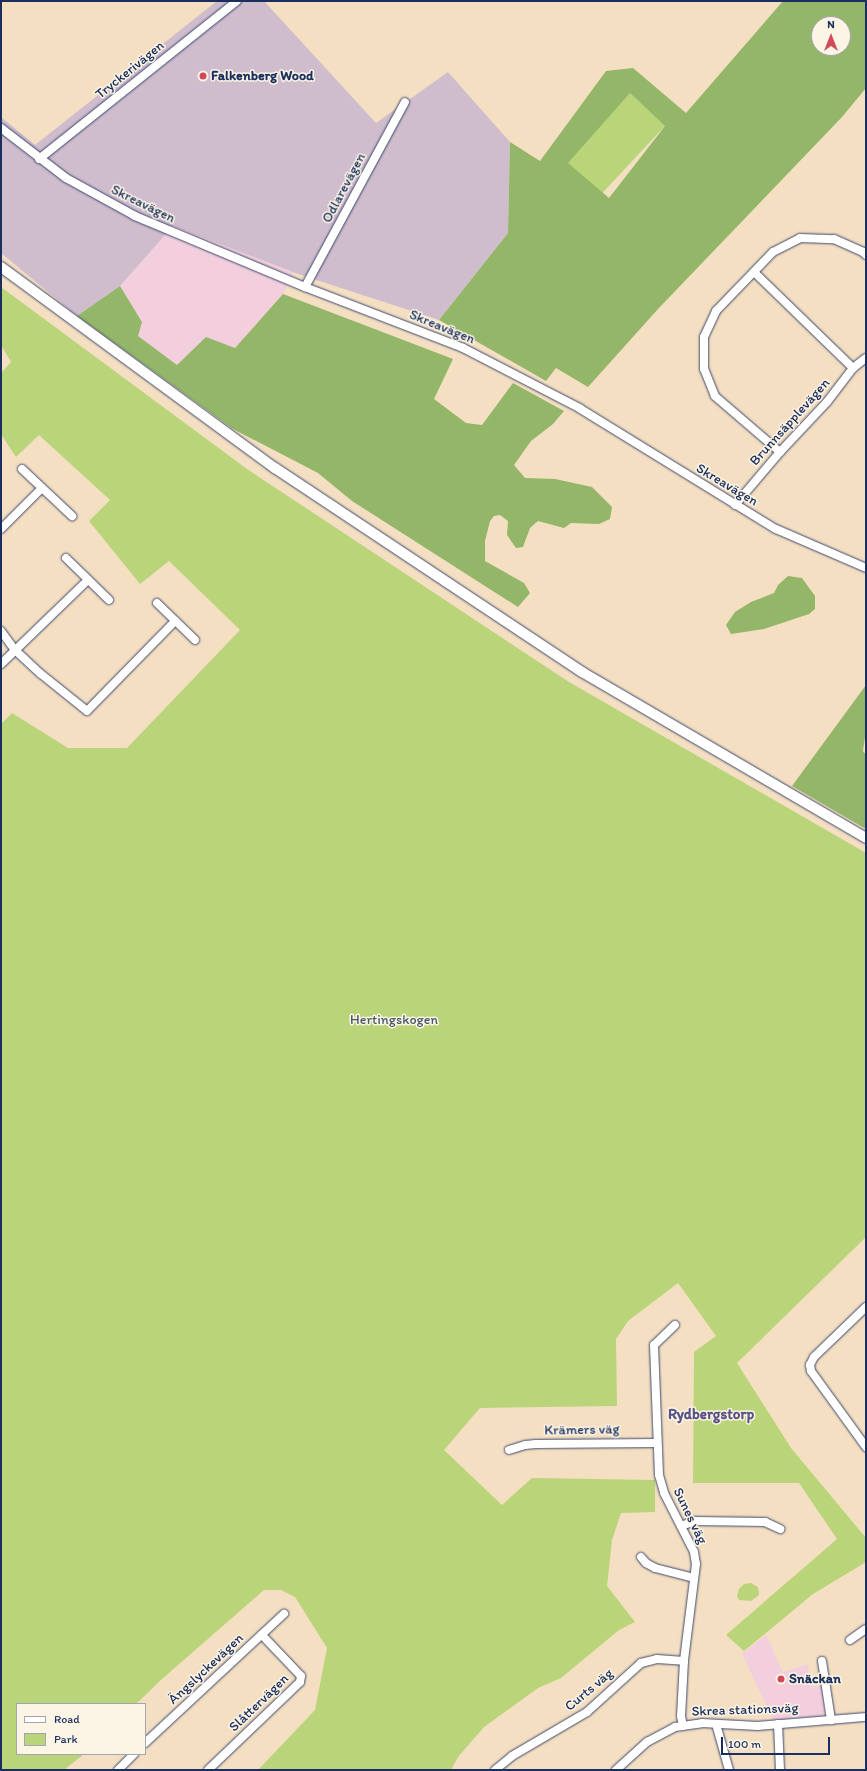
<!DOCTYPE html>
<meta charset="utf-8">
<style>
body{margin:0}
#map{position:relative;width:867px;height:1771px;overflow:hidden;background:#f5dfc2;font-family:Itim,sans-serif}
div>[style]{position:absolute}
.built>*{inset:0;background:#f3cfde}
.industrial>*{inset:0;background:#cfbdce}
.green>*{inset:0;background:#bad479;transform-origin:0 0}
.forest>*{inset:0;background:#93b669}
.roads{filter:drop-shadow(0 0 1px #3c496d) drop-shadow(0 0 1px #3c496d)}
.minor>*{height:8px;margin:-4px;padding:0 4px;transform-origin:4px;border-radius:4px;background:#fff}
.major>*{height:10px;margin:-5px;padding:0 5px;transform-origin:5px;border-radius:5px;background:#fff}
.dots>*{width:11px;height:11px;translate:-50% -50%;box-sizing:border-box;border:2px solid #fcf5e5;border-radius:50%}
span{translate:-50% -50%;white-space:nowrap;text-align:center;line-height:1.15;-webkit-text-stroke:3px #fcf5e5;paint-order:stroke}
.street-label{font-size:14px;color:#1b2f5e}
.poi-label{font-size:14px;color:#1b2f5e;font-weight:700}
.left{translate:0 -50%;text-align:left}
.park-label{font-size:14px;color:#435865}
.neighbourhood-label{font-size:15px;color:#585286;font-weight:700}
.frame{position:absolute;inset:0;border:2px solid #1b2f5e;pointer-events:none}
.legend{position:absolute;left:16px;top:1703px;width:130px;height:52px;box-sizing:border-box;background:#fcf5e5;border:1px solid #a2a6af;margin:0;padding:5px 7px;list-style:none;font-size:12px;color:#1b2f5e}
.legend li{display:flex;align-items:center;gap:8px;height:20px}
.legend b{width:20px;border:1px solid #a2a6af}
.north{position:absolute;left:811px;top:16px;width:40px;height:40px;box-sizing:border-box;background:#fcf5e5;border:1px solid #a2a6af;border-radius:50%;rotate:0deg;font-size:11px;font-weight:700;line-height:16px;text-align:center;color:#1b2f5e}
.north::after{content:'';display:block;margin:auto;width:14px;height:18px;background:#d1495b;clip-path:polygon(50% 0,100% 100%,50% 72%,0 100%)}
.scale{position:absolute;left:721px;top:1737px;width:109px;height:18px;box-sizing:border-box;border:2px solid #1b2f5e;border-top:0;padding-left:5px;font-size:12px;line-height:14px;white-space:nowrap;color:#1b2f5e;-webkit-text-stroke:3px #fcf5e5;paint-order:stroke}
</style>
<div id="map">
<div class="built">
<i style="clip-path:polygon(173px 226px,294px 272px,283px 294px,235px 348px,177px 366px,138px 336px,142px 322px,120px 286px)"></i>
<i style="clip-path:polygon(766px 1635px,783px 1672px,808px 1664px,809px 1686px,821px 1686px,826px 1710px,822px 1716px,773px 1720px,742px 1654px)"></i>
</div>
<div class="industrial">
<i style="clip-path:polygon(217px 1px,264px 1px,376px 123px,448px 72px,510px 142px,508px 233px,439px 320px,298px 274px,173px 226px,120px 286px,77px 316px,1px 253px,1px 117px,35px 145px)"></i>
</div>
<div class="green">
<i style="left:630px;top:93px;width:48px;height:94px;rotate:43deg"></i>
<i style="clip-path:polygon(1px 287px,247px 469px,569px 682px,866px 853px,866px 1237px,737px 1363px,791px 1448px,866px 1538px,866px 1562px,813px 1594px,744px 1651px,726px 1635px,837px 1539px,799px 1483px,693px 1483px,694px 1352px,716px 1336px,678px 1283px,628px 1321px,616px 1339px,617px 1406px,480px 1408px,444px 1450px,502px 1505px,532px 1478px,655px 1480px,655px 1512px,621px 1513px,612px 1540px,607px 1586px,635px 1622px,619px 1630px,561px 1678px,538px 1688px,484px 1727px,458px 1757px,451px 1770px,258px 1770px,315px 1710px,327px 1648px,295px 1597px,281px 1590px,264px 1590px,162px 1679px,136px 1704px,17px 1704px,17px 1754px,84px 1754px,64px 1770px,1px 1770px,1px 724px,12px 713px,68px 748px,127px 748px,240px 630px,169px 561px,140px 584px,89px 521px,110px 500px,39px 435px,16px 457px,1px 434px,1px 373px,11px 362px,1px 345px)"></i>
<i style="clip-path:polygon(751px 1583px,758px 1587px,759px 1595px,751px 1601px,739px 1600px,737px 1596px,739px 1589px,744px 1584px)"></i>
</div>
<div class="forest">
<i style="clip-path:polygon(evenodd,783px 1px,866px 1px,866px 88px,842px 117px,658px 309px,588px 387px,556px 368px,546px 381px,439px 320px,508px 233px,510px 142px,540px 161px,606px 71px,633px 68px,686px 113px,783px 1px,819px 24px,843px 24px,843px 48px,819px 48px,819px 24px,783px 1px,630px 93px,665px 126px,609px 198px,568px 163px,630px 93px)"></i>
<i style="clip-path:polygon(120px 286px,142px 322px,138px 336px,177px 365px,206px 337px,235px 348px,283px 294px,453px 359px,434px 399px,466px 423px,482px 425px,513px 383px,564px 411px,553px 424px,531px 441px,514px 465px,525px 478px,555px 479px,592px 487px,612px 507px,610px 519px,599px 524px,571px 523px,564px 528px,538px 521px,530px 528px,523px 547px,516px 548px,507px 535px,508px 521px,500px 515px,494px 516px,490px 521px,485px 541px,485px 561px,524px 583px,530px 593px,518px 607px,352px 501px,318px 473px,233px 429px,77px 316px)"></i>
<i style="clip-path:polygon(788px 576px,802px 578px,815px 596px,815px 609px,809px 614px,764px 629px,731px 634px,726px 625px,735px 612px,751px 602px,774px 593px,778px 585px)"></i>
<i style="clip-path:polygon(866px 685px,866px 730px,863px 751px,866px 755px,866px 829px,792px 786px)"></i>
</div>
<div class="roads">
<div class="minor">
<i style="left:1px;top:128px;width:82px;rotate:37.6deg"></i>
<i style="left:66px;top:178px;width:79px;rotate:28.8deg"></i>
<i style="left:135px;top:216px;width:184px;rotate:22.7deg"></i>
<i style="left:305px;top:287px;width:169px;rotate:21.1deg"></i>
<i style="left:463px;top:348px;width:131px;rotate:27.3deg"></i>
<i style="left:579px;top:408px;width:231px;rotate:31.6deg"></i>
<i style="left:776px;top:529px;width:98px;rotate:23.4deg"></i>
<i style="left:39px;top:159px;width:253px;rotate:-38.6deg"></i>
<i style="left:754px;top:272px;width:138px;rotate:44.1deg"></i>
<i style="left:305px;top:287px;width:210px;rotate:-61.6deg"></i>
<i style="left:780px;top:452px;width:86px;rotate:-139.3deg"></i>
<i style="left:715px;top:396px;width:29px;rotate:-112deg"></i>
<i style="left:704px;top:369px;width:32px;rotate:-90deg"></i>
<i style="left:704px;top:337px;width:29px;rotate:-65deg"></i>
<i style="left:716px;top:311px;width:82px;rotate:-46deg"></i>
<i style="left:773px;top:252px;width:30px;rotate:-27deg"></i>
<i style="left:800px;top:238px;width:34px;rotate:2deg"></i>
<i style="left:834px;top:239px;width:32px;rotate:24deg"></i>
<i style="left:863px;top:252px;width:4px;rotate:45deg"></i>
<i style="left:22px;top:469px;width:69px;rotate:43.2deg"></i>
<i style="left:735px;top:505px;width:70px;rotate:-49.7deg"></i>
<i style="left:780px;top:452px;width:69px;rotate:-46.8deg"></i>
<i style="left:827px;top:402px;width:43px;rotate:-52.6deg"></i>
<i style="left:853px;top:368px;width:16px;rotate:-38deg"></i>
<i style="left:1px;top:529px;width:58px;rotate:-45deg"></i>
<i style="left:66px;top:558px;width:60px;rotate:44.3deg"></i>
<i style="left:157px;top:603px;width:53px;rotate:44.2deg"></i>
<i style="left:1px;top:631px;width:24px;rotate:54deg"></i>
<i style="left:15px;top:650px;width:35px;rotate:43deg"></i>
<i style="left:41px;top:674px;width:59px;rotate:38.8deg"></i>
<i style="left:87px;top:711px;width:126px;rotate:-45.6deg"></i>
<i style="left:1px;top:664px;width:121px;rotate:-44deg"></i>
<i style="left:866px;top:1307px;width:72px;rotate:136.1deg"></i>
<i style="left:814px;top:1357px;width:9px;rotate:117deg"></i>
<i style="left:810px;top:1365px;width:6px;rotate:81deg"></i>
<i style="left:811px;top:1371px;width:94px;rotate:54.1deg"></i>
<i style="left:675px;top:1325px;width:29px;rotate:136deg"></i>
<i style="left:654px;top:1345px;width:130px;rotate:87.8deg"></i>
<i style="left:659px;top:1475px;width:19px;rotate:74deg"></i>
<i style="left:664px;top:1493px;width:66px;rotate:63deg"></i>
<i style="left:694px;top:1552px;width:12px;rotate:81deg"></i>
<i style="left:696px;top:1564px;width:98px;rotate:97.1deg"></i>
<i style="left:684px;top:1661px;width:55px;rotate:93.1deg"></i>
<i style="left:681px;top:1716px;width:10px;rotate:79deg"></i>
<i style="left:509px;top:1450px;width:17px;rotate:-17deg"></i>
<i style="left:525px;top:1445px;width:11px;rotate:-5deg"></i>
<i style="left:536px;top:1444px;width:121px;rotate:-0.5deg"></i>
<i style="left:681px;top:1526px;width:15px;rotate:-20deg"></i>
<i style="left:695px;top:1521px;width:70px;rotate:0.8deg"></i>
<i style="left:765px;top:1522px;width:17px;rotate:25deg"></i>
<i style="left:641px;top:1557px;width:8px;rotate:50deg"></i>
<i style="left:646px;top:1563px;width:10px;rotate:29deg"></i>
<i style="left:655px;top:1568px;width:40px;rotate:14.4deg"></i>
<i style="left:850px;top:1640px;width:19px;rotate:-35deg"></i>
<i style="left:822px;top:1661px;width:60px;rotate:81.3deg"></i>
<i style="left:716px;top:1724px;width:48px;rotate:74.2deg"></i>
<i style="left:778px;top:1724px;width:46px;rotate:87.5deg"></i>
<i style="left:145px;top:1743px;width:190px;rotate:-42.9deg"></i>
<i style="left:118px;top:1770px;width:23px;rotate:-45deg"></i>
<i style="left:208px;top:1770px;width:127px;rotate:-43.7deg"></i>
<i style="left:300px;top:1682px;width:6px;rotate:-81deg"></i>
<i style="left:301px;top:1676px;width:57px;rotate:-133.6deg"></i>
<i style="left:495px;top:1770px;width:22px;rotate:-39deg"></i>
<i style="left:512px;top:1756px;width:87px;rotate:-30.4deg"></i>
<i style="left:587px;top:1712px;width:73px;rotate:-42.2deg"></i>
<i style="left:641px;top:1663px;width:16px;rotate:-14deg"></i>
<i style="left:657px;top:1659px;width:27px;rotate:4deg"></i>
<i style="left:616px;top:1770px;width:42px;rotate:-42.1deg"></i>
<i style="left:647px;top:1742px;width:32px;rotate:-28deg"></i>
<i style="left:675px;top:1727px;width:27px;rotate:-8deg"></i>
<i style="left:702px;top:1723px;width:56px;rotate:3.1deg"></i>
<i style="left:758px;top:1726px;width:108px;rotate:-4.8deg"></i>
</div>
<div class="major">
<i style="left:1px;top:267px;width:340px;rotate:36.3deg"></i>
<i style="left:275px;top:468px;width:369px;rotate:33.6deg"></i>
<i style="left:582px;top:672px;width:329px;rotate:30.3deg"></i>
</div>
</div>
<div class="dots">
<i style="left:203px;top:76px;background:#d1495b"></i>
<i style="left:781px;top:1679px;background:#d1495b"></i>
</div>
<div class="street-label">
<span style="left:130px;top:70px;rotate:-39deg">Tryckerivägen</span>
<span style="left:344px;top:188px;rotate:-62deg">Odlarevägen</span>
<span style="left:143px;top:204px;rotate:26deg">Skreavägen</span>
<span style="left:442px;top:327px;rotate:22deg">Skreavägen</span>
<span style="left:790px;top:422px;rotate:-48deg">Brunnsäpplevägen</span>
<span style="left:727px;top:485px;rotate:31deg">Skreavägen</span>
<span style="left:582px;top:1430px;rotate:-1deg">Krämers väg</span>
<span style="left:690px;top:1516px;rotate:64deg">Sunes väg</span>
<span style="left:206px;top:1669px;rotate:-43deg">Ängslyckevägen</span>
<span style="left:589px;top:1690px;rotate:-40deg">Curts väg</span>
<span style="left:259px;top:1703px;rotate:-44deg">Slåttervägen</span>
<span style="left:745px;top:1710px;rotate:-2deg">Skrea stationsväg</span>
</div>
<div class="poi-label">
<span class="left" style="left:211px;top:76px">Falkenberg Wood</span>
<span class="left" style="left:789px;top:1679px">Snäckan</span>
</div>
<div class="park-label">
<span style="left:394px;top:1020px">Hertingskogen</span>
</div>
<div class="neighbourhood-label">
<span style="left:711px;top:1415px">Rydbergstorp</span>
</div>
<div class="frame"></div>
<ul class="legend">
<li><b style="height:5px;background:#fff"></b>Road</li>
<li><b style="height:11px;background:#bad479"></b>Park</li>
</ul>
<div class="north">N</div>
<div class="scale">100 m</div>
</div>
